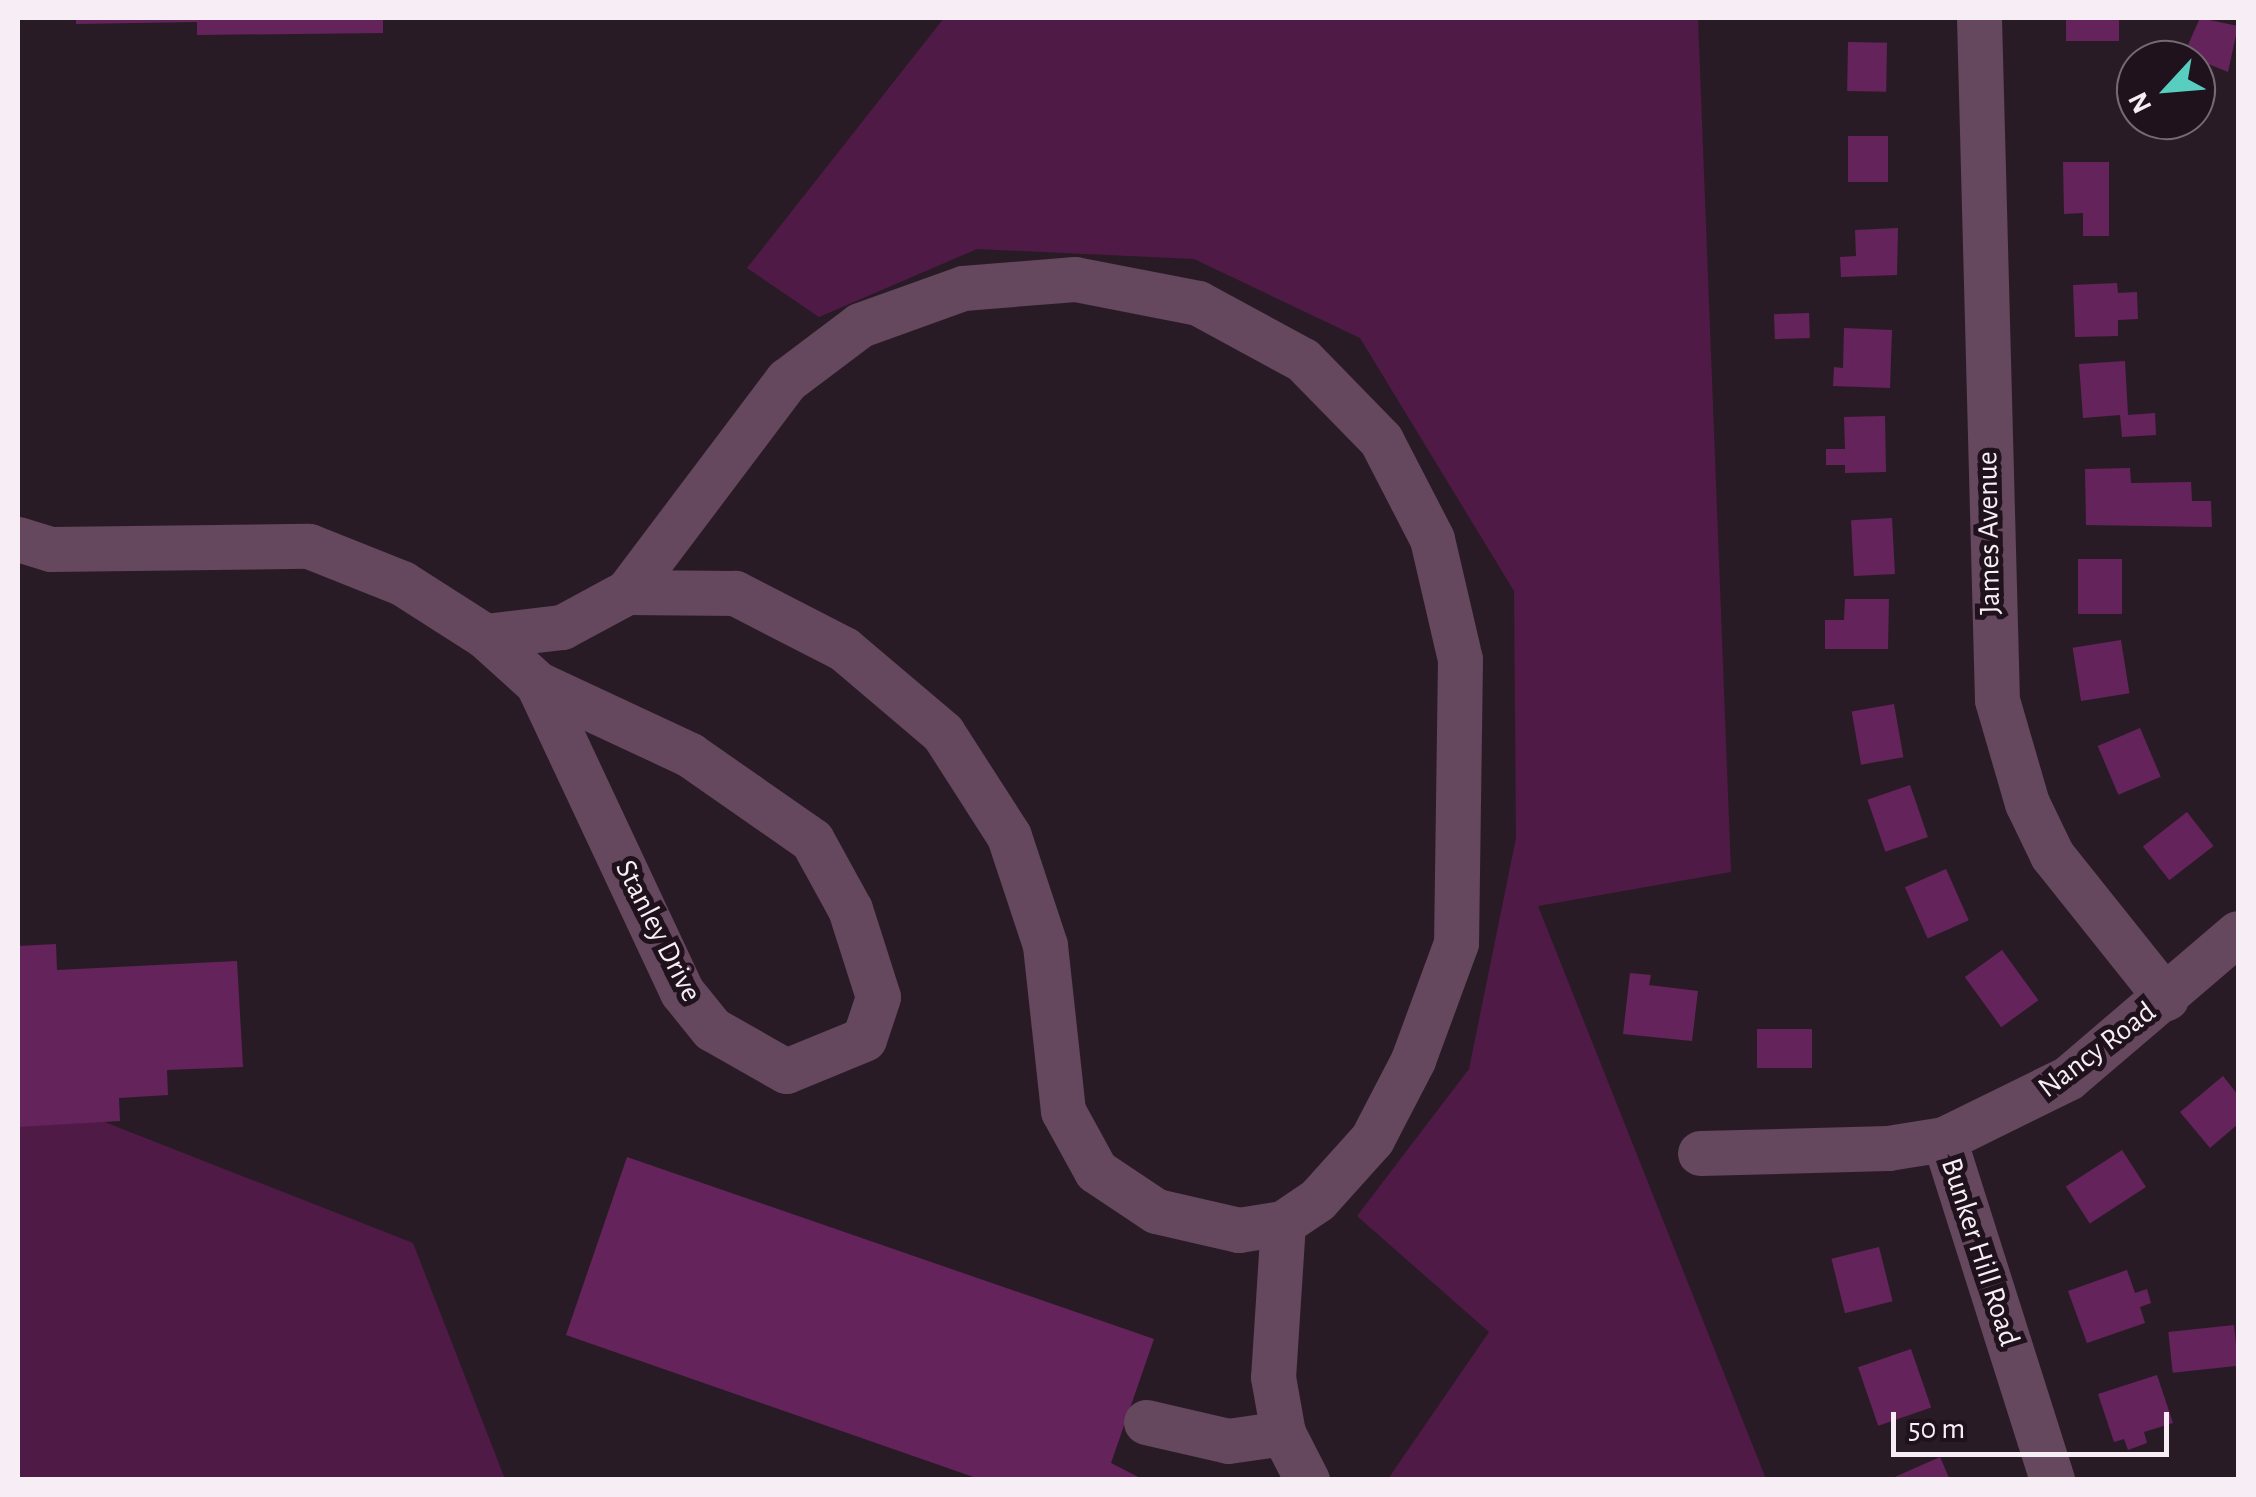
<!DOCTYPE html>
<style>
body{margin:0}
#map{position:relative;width:2256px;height:1497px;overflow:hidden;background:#291b26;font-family:"Alegreya Sans",sans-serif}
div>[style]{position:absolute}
.green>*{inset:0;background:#4f1a46}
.building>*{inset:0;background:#65235b;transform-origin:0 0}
.minor>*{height:45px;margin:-22.5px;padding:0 22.5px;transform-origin:22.5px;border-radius:22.5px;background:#65475e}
span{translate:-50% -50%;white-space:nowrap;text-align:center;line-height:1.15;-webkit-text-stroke:10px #1f121c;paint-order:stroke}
.street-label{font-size:30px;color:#f7edf4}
.frame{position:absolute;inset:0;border:20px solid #f7edf4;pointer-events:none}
.north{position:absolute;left:2116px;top:40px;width:100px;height:100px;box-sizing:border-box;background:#1f121c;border:2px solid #756a72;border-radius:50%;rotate:244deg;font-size:28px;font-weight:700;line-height:40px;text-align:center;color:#f7edf4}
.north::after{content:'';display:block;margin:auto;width:35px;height:45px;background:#58cec0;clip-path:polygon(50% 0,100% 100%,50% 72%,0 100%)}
.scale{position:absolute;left:1891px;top:1412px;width:278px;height:45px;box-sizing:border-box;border:5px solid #f7edf4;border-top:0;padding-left:12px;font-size:30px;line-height:35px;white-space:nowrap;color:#f7edf4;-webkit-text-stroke:8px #1f121c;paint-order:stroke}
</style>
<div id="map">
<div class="green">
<i style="clip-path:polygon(944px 18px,1698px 18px,1731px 872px,1538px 906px,1766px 1479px,1388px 1479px,1489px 1332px,1357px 1216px,1469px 1069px,1516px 838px,1514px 591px,1360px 338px,1194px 259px,977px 249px,819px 317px,747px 268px)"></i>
<i style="clip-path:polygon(18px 1088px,413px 1243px,505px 1479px,18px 1479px)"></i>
</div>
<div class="building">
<i style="clip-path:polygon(76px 18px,383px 18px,383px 33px,197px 35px,197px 22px,76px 24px)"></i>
<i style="left:2066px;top:18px;width:53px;height:23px"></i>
<i style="clip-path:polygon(2200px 18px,2238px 26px,2228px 72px,2184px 54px)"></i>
<i style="left:1848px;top:42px;width:39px;height:49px;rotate:1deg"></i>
<i style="left:1848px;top:136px;width:40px;height:46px"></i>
<i style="clip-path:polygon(2063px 162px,2109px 162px,2109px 236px,2083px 236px,2083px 213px,2064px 214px)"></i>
<i style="clip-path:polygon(1898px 228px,1897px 275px,1841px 277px,1840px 257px,1856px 256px,1855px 230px)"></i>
<i style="clip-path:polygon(2117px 283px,2118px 293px,2137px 292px,2138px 319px,2118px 320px,2118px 336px,2075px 337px,2073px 285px)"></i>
<i style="left:1809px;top:313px;width:25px;height:35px;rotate:88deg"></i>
<i style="clip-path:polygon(1844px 328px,1892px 330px,1890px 388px,1833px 386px,1834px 367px,1843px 368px)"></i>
<i style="clip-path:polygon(2125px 361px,2128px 415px,2155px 413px,2156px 435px,2122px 437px,2120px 415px,2083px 418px,2079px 364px)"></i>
<i style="clip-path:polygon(1885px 416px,1886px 472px,1845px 473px,1845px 465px,1826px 465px,1826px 449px,1845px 449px,1844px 417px)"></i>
<i style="clip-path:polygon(2130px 468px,2131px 483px,2191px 482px,2192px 501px,2211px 501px,2212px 527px,2086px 525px,2085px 469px)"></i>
<i style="left:1892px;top:518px;width:56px;height:41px;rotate:87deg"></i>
<i style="left:2078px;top:559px;width:44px;height:55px"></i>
<i style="clip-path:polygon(1845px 599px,1889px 599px,1888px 649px,1825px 649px,1825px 620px,1844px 620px)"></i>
<i style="left:2121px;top:640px;width:54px;height:49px;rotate:81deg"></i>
<i style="left:1894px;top:704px;width:54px;height:43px;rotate:80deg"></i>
<i style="left:2140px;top:728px;width:53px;height:46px;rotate:67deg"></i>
<i style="left:1910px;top:785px;width:55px;height:45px;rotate:71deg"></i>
<i style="left:2187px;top:812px;width:43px;height:56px;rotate:52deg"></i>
<i style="left:1946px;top:869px;width:56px;height:45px;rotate:66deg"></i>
<i style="clip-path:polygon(56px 944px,57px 970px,237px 961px,243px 1067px,167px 1070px,168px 1095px,119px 1098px,120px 1121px,18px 1127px,18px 946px)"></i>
<i style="left:2002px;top:950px;width:62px;height:46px;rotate:54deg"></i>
<i style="clip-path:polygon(1630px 973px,1651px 975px,1649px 985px,1698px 991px,1692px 1041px,1623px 1034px)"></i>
<i style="left:1757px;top:1029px;width:55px;height:39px"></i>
<i style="clip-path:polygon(2223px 1076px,2238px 1095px,2238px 1124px,2210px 1148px,2180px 1112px)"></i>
<i style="left:2122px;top:1150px;width:44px;height:67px;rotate:57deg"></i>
<i style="clip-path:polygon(627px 1157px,1154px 1339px,1111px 1463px,1144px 1480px,982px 1480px,566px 1335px)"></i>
<i style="left:1879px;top:1247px;width:56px;height:49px;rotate:76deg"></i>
<i style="clip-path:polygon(2127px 1270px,2135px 1293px,2147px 1289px,2151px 1303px,2140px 1307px,2145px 1323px,2087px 1343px,2068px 1291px)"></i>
<i style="left:2234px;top:1325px;width:41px;height:66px;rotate:84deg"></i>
<i style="left:1911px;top:1349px;width:62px;height:56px;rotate:71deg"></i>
<i style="clip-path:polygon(2157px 1375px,2173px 1423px,2144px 1432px,2147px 1443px,2128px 1450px,2124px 1439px,2114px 1442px,2098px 1394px)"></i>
<i style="clip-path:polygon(1940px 1457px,1950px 1480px,1888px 1480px)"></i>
</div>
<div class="minor">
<i style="left:1979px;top:18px;width:682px;rotate:88.49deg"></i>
<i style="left:1997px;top:700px;width:107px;rotate:73.8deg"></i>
<i style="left:2027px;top:803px;width:58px;rotate:64.3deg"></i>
<i style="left:2052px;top:855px;width:183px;rotate:51.4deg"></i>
<i style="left:18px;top:539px;width:34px;rotate:17deg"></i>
<i style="left:51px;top:549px;width:258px;rotate:-0.7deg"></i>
<i style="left:309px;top:546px;width:100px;rotate:21.7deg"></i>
<i style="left:402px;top:583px;width:98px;rotate:32.6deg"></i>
<i style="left:485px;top:636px;width:72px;rotate:42.2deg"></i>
<i style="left:538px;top:684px;width:168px;rotate:25deg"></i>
<i style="left:690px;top:755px;width:149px;rotate:34.9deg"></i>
<i style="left:812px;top:840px;width:79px;rotate:61.2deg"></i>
<i style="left:850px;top:909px;width:92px;rotate:72.3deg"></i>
<i style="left:878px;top:997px;width:44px;rotate:108.4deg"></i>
<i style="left:864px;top:1039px;width:84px;rotate:157.7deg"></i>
<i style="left:786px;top:1071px;width:85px;rotate:-150.4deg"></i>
<i style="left:712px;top:1029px;width:48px;rotate:-129deg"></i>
<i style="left:682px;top:992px;width:340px;rotate:-115.1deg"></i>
<i style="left:485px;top:636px;width:78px;rotate:-6.7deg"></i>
<i style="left:562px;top:627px;width:74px;rotate:-28.3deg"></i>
<i style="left:627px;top:592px;width:266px;rotate:-53deg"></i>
<i style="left:787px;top:380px;width:91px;rotate:-37deg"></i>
<i style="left:860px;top:325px;width:109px;rotate:-19.8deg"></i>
<i style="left:963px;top:288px;width:112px;rotate:-4.6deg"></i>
<i style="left:1075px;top:279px;width:125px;rotate:11deg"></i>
<i style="left:1198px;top:303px;width:119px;rotate:28.5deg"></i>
<i style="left:1303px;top:360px;width:112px;rotate:45.7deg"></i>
<i style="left:1381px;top:440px;width:111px;rotate:62.7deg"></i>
<i style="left:1432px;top:539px;width:123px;rotate:76.9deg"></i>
<i style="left:1460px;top:659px;width:284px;rotate:90.8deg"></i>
<i style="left:1456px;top:943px;width:125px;rotate:110.2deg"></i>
<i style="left:1413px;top:1060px;width:89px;rotate:117.4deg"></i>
<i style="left:1372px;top:1139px;width:82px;rotate:132deg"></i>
<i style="left:1317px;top:1200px;width:41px;rotate:145.9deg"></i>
<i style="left:1283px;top:1223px;width:45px;rotate:171deg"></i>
<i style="left:1239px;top:1230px;width:85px;rotate:-167.1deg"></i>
<i style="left:1156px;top:1211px;width:72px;rotate:-146.3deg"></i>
<i style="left:1096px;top:1171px;width:68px;rotate:-118.8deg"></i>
<i style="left:1063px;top:1111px;width:167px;rotate:-96.2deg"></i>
<i style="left:1045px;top:945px;width:115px;rotate:-108.3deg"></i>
<i style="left:1009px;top:836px;width:122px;rotate:-122.7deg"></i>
<i style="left:943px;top:733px;width:130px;rotate:-139.7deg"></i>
<i style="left:844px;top:649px;width:123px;rotate:-152.8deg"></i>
<i style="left:735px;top:593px;width:108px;rotate:-179.5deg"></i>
<i style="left:1944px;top:1139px;width:358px;rotate:72.4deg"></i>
<i style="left:1700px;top:1153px;width:188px;rotate:-1.5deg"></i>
<i style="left:1888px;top:1148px;width:57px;rotate:-9.1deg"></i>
<i style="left:1944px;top:1139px;width:138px;rotate:-26.2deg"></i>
<i style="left:2068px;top:1078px;width:223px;rotate:-40.5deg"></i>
<i style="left:1283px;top:1223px;width:154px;rotate:93.7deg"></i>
<i style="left:1273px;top:1377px;width:57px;rotate:79.9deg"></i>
<i style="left:1283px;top:1433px;width:53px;rotate:62.9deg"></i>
<i style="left:1146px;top:1422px;width:84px;rotate:13deg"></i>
<i style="left:1228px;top:1441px;width:56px;rotate:-8.3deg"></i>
</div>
<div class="street-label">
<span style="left:1989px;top:533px;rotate:-91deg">James Avenue</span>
<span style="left:658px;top:931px;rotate:63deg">Stanley Drive</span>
<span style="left:2097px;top:1050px;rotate:-37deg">Nancy Road</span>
<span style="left:1980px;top:1252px;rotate:72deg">Bunker Hill Road</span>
</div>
<div class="frame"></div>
<div class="north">N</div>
<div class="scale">50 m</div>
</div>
